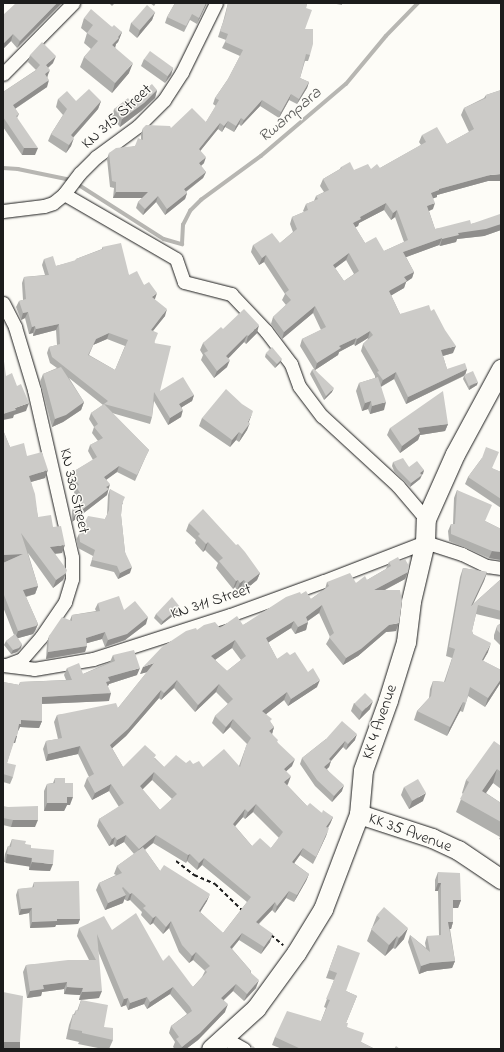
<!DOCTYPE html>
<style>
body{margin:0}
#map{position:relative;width:504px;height:1052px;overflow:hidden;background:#fdfcf7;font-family:"Indie Flower",sans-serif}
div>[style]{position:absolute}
.stream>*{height:3.5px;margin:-1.75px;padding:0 1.75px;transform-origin:1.75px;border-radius:1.75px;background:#b7b6b2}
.path>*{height:2px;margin-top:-1px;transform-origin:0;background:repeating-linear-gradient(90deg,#1c1c1c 0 4px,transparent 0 7px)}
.roads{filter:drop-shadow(0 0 1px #1c1c1c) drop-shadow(0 0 1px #1c1c1c)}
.minor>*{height:13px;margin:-6.5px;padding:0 6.5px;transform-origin:6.5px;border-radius:6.5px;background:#fdfcf7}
.secondary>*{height:19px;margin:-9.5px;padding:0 9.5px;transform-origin:9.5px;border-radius:9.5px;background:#fdfcf7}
.wall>*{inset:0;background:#afafac}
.shaded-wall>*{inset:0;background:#8f8e8c;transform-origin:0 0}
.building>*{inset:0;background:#cccbc8;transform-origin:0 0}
span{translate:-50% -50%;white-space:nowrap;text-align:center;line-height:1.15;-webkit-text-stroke:3px #fdfcf7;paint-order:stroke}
.street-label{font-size:16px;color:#1c1c1c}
.water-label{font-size:17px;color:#5a5a58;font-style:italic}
.frame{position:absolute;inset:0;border:4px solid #1c1c1c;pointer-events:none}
</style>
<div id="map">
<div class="stream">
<i style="left:3px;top:168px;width:15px;rotate:4deg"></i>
<i style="left:18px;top:169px;width:54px;rotate:11.7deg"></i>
<i style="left:76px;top:183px;width:104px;rotate:32.5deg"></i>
<i style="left:164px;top:239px;width:19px;rotate:16deg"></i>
<i style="left:182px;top:244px;width:19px;rotate:-87deg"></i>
<i style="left:183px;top:225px;width:16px;rotate:-63deg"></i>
<i style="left:190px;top:211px;width:16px;rotate:-45deg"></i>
<i style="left:201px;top:200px;width:74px;rotate:-36.3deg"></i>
<i style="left:261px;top:156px;width:111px;rotate:-40.3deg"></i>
<i style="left:346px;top:84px;width:62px;rotate:-50.2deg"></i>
<i style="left:386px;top:36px;width:46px;rotate:-45.9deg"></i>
</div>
<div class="path">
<i style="left:176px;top:861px;width:23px;rotate:38deg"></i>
<i style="left:194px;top:875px;width:23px;rotate:23deg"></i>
<i style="left:215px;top:884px;width:37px;rotate:44deg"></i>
<i style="left:271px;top:935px;width:16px;rotate:40deg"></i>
</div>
<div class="roads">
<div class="minor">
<i style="left:3px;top:74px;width:100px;rotate:-45.4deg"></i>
<i style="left:64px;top:194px;width:129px;rotate:30.1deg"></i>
<i style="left:176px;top:259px;width:24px;rotate:71deg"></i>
<i style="left:184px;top:282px;width:49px;rotate:14.3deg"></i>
<i style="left:231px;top:294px;width:51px;rotate:46.6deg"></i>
<i style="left:266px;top:331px;width:41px;rotate:52.9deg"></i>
<i style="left:291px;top:364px;width:23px;rotate:70deg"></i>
<i style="left:299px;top:386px;width:38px;rotate:53deg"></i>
<i style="left:322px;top:416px;width:103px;rotate:42.6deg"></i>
<i style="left:398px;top:486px;width:43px;rotate:49.7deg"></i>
<i style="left:3px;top:211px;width:41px;rotate:-7deg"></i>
<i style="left:44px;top:206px;width:9px;rotate:-18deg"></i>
<i style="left:53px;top:203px;width:14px;rotate:-39deg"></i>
<i style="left:64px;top:194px;width:26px;rotate:-53deg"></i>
<i style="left:80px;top:173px;width:23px;rotate:-45deg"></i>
<i style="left:96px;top:157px;width:52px;rotate:-36.4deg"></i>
<i style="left:138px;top:126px;width:37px;rotate:-45deg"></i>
<i style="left:164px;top:100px;width:33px;rotate:-57deg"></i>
<i style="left:182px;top:72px;width:77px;rotate:-63.8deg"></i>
<i style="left:3px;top:303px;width:27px;rotate:63deg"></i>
<i style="left:15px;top:327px;width:66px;rotate:73.2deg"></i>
<i style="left:34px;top:390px;width:171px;rotate:77.2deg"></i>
<i style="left:72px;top:557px;width:22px;rotate:90deg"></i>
<i style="left:72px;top:579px;width:24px;rotate:107deg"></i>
<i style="left:65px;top:602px;width:42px;rotate:124.4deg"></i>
<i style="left:41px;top:637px;width:29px;rotate:131deg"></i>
<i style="left:22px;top:659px;width:17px;rotate:159deg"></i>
<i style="left:3px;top:665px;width:31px;rotate:7deg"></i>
<i style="left:34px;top:669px;width:60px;rotate:-9.6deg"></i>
<i style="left:93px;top:659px;width:144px;rotate:-17.8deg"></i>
<i style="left:230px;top:615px;width:100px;rotate:-19.9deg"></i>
<i style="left:324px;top:581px;width:108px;rotate:-21.1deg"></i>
<i style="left:425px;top:542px;width:39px;rotate:18deg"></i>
<i style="left:462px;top:554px;width:28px;rotate:26deg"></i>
<i style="left:487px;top:566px;width:14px;rotate:8deg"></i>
<i style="left:224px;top:1038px;width:23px;rotate:29deg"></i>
</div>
<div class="secondary">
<i style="left:359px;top:814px;width:77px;rotate:18.2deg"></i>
<i style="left:432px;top:838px;width:29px;rotate:25deg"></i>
<i style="left:458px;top:850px;width:52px;rotate:34deg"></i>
<i style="left:211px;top:1049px;width:61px;rotate:-42.3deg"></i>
<i style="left:256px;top:1008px;width:68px;rotate:-54deg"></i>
<i style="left:296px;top:953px;width:52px;rotate:-58.5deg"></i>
<i style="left:323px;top:909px;width:102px;rotate:-69.2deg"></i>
<i style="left:359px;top:814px;width:44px;rotate:-84.8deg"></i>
<i style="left:363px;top:770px;width:74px;rotate:-70.3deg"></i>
<i style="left:388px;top:700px;width:61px;rotate:-72.8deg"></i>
<i style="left:406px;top:642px;width:41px;rotate:-83deg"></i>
<i style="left:411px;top:601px;width:61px;rotate:-76.7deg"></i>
<i style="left:425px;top:542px;width:23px;rotate:-88deg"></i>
<i style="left:426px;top:519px;width:71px;rotate:-66deg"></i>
<i style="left:455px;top:454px;width:97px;rotate:-61.6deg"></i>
</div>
</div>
<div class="wall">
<i style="clip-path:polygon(62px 3px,17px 48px,11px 41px,3px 49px,3px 15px)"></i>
<i style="clip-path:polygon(109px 3px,115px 3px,112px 6px)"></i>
<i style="clip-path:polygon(150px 3px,156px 3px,154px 6px)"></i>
<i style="clip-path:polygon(175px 3px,207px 3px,197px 24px,190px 20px,184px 32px,165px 23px,167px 17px)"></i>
<i style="clip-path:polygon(228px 3px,307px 3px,306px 8px,305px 29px,310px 55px,308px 61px,305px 61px,300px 78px,309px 82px,307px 88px,297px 104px,289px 100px,279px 118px,260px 106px,241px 126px,239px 124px,234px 132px,225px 127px,222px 132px,218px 129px,200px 151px,204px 163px,201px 166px,206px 172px,203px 178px,186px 192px,187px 193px,185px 199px,165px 215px,156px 202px,143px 215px,136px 208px,138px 202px,142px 198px,113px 198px,114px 188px,110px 187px,107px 159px,109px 153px,135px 146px,141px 139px,141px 134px,143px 128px,171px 128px,206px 122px,216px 106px,213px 104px,215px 98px,228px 79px,240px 56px,222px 48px,226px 40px,218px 37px,223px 22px)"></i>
<i style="clip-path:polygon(331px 3px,342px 3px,342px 5px)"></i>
<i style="clip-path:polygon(155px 12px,152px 20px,137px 38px,129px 31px,131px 23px)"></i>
<i style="clip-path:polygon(84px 18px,112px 27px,122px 32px,118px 42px,116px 44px,115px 47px,129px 73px,112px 93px,80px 67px,84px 57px,91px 49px,84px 43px,87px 33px,81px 28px)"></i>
<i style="clip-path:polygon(30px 55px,53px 63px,48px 68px,47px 87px,15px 109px,19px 114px,17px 118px,35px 155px,22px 155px,3px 127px,3px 92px,36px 70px,28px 62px)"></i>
<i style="clip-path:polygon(144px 59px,173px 68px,171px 75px,165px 83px,141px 66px)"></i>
<i style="clip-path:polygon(157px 90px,155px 98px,141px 111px,120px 127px,112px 117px,114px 109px,130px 101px)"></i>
<i style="clip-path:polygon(evenodd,501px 90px,488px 181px,437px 195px,437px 197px,433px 198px,433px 209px,429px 211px,435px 229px,471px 224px,501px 217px,501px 230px,484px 236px,457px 239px,456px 242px,440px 246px,439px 245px,406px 257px,414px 272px,412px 278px,406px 282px,404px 288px,391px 295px,400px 314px,431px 311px,453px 353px,443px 356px,447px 369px,467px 369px,465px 375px,477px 385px,469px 390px,463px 379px,464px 376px,406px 404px,394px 379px,381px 387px,384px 410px,370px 414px,368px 409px,362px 411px,356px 391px,359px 383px,375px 378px,375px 376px,361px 351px,363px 344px,368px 339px,368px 338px,355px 346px,354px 344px,339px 352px,338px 355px,315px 370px,332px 392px,324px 400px,310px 374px,312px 370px,314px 369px,300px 346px,302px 339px,321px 330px,313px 313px,282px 339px,271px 324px,273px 317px,286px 305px,282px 300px,285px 294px,264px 262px,259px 265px,251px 252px,253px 245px,280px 243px,293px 232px,290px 224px,292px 217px,304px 212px,303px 211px,306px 204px,314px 201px,316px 196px,324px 192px,320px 186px,323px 179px,340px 169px,341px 167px,354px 170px,371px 169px,380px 168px,421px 145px,419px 142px,422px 135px,447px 144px,469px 132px,461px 115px,464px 108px,484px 98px,486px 95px,501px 90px,384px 210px,391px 220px,395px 217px,404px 242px,384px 251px,365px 243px,355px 227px,358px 226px,359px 223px,384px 210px,501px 90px,346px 260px,354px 274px,344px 281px,335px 268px,346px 260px)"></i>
<i style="clip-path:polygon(58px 99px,76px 101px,101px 101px,98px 109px,73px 138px,71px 146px,66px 153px,48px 141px,51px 134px,63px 115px,56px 107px)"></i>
<i style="clip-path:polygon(evenodd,102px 247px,129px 275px,144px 285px,155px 299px,154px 299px,165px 316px,153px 330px,160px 391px,194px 395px,192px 401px,182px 407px,181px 417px,168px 425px,154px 401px,152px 417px,150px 424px,112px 413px,149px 450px,146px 456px,135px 481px,117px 472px,106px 479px,108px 489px,107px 495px,72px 522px,72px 511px,74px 505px,79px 500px,74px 493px,75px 489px,69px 479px,71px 473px,93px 460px,88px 451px,90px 445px,98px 441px,92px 433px,94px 427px,89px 419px,91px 413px,103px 405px,69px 378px,84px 402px,81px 410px,63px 422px,52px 427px,40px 382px,43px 374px,57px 368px,50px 363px,47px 353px,49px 347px,57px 345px,56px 330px,33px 336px,33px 333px,29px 334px,25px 318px,21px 320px,16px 307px,19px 301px,23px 300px,22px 283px,24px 277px,45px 275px,42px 265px,44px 259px,56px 266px,75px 261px,76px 259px,102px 249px,102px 247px,107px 339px,125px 346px,115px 370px,89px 355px,93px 345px,107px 339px)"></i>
<i style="clip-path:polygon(223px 329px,257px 333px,246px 344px,244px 342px,228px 358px,227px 367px,214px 378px,201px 360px,203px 355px,200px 350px,203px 343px)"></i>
<i style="clip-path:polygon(266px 353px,280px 363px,275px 368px,265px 357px)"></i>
<i style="clip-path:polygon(202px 418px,249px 422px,247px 430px,239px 442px,236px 440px,230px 447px,199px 426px)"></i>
<i style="clip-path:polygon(448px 424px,445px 431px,420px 435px,418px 440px,400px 453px,387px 435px,390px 428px)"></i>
<i style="clip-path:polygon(3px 430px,10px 447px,27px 456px,45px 478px,31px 482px,38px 517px,53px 527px,62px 553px,55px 554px,66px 573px,63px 580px,53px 588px,28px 553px,38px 586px,35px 594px,26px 597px,38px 624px,35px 631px,33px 634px,18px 638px,21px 648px,17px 652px,11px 654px,4px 645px,6px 641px,14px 635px,3px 607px)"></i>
<i style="clip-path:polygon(482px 458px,493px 469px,501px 472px,501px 508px,465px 484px,468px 477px)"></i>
<i style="clip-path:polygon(393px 462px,409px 467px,424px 470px,420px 479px,410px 487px,395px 473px,392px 466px)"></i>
<i style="clip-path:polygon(110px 489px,123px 503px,122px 505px,121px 515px,125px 552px,130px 573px,118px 579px,114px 572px,90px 566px,93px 556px,78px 548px,76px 540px,79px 534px,105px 519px,107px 515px,108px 495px)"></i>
<i style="clip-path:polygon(457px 490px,485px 521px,501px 529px,501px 560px,489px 558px,449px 541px,448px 531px,451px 524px,453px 524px,454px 498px)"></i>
<i style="clip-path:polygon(189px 523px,260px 573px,257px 580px,244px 591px,241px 587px,237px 590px,235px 587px,233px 589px,216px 568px,218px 563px,205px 550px,203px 552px,195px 543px,196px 540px,186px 531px)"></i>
<i style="clip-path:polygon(evenodd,400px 561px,408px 572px,405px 579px,385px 590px,396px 631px,386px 632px,358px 656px,343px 665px,326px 644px,330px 637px,319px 613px,308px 621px,306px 630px,295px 634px,291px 628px,268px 642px,277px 659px,290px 655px,317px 687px,288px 706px,284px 700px,266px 714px,271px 723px,274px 727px,272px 734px,292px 766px,286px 771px,288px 784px,287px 785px,307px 806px,322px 813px,333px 817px,330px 824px,328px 828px,326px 836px,313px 864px,300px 855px,294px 863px,309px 874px,306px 881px,294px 902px,286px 898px,275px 913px,272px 910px,259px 924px,270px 942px,261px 954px,239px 940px,232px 949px,251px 971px,251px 973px,256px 988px,244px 1001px,233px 991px,224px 1000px,225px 1012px,198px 1040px,186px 1049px,175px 1049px,173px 1047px,175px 1042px,169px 1033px,171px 1026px,187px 1014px,170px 994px,147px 1009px,144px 1004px,128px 1010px,126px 1005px,121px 1007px,98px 951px,99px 998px,79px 1000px,80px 995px,64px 994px,64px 989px,42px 992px,41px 996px,27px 998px,23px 972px,26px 965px,89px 960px,77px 936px,79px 928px,112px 930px,163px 961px,193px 987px,202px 977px,205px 971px,193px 960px,189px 963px,179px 952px,169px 928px,163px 934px,153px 923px,150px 925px,141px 915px,142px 912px,130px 900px,127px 901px,124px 899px,123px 903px,105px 910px,96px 890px,99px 883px,116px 875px,114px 874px,117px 866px,134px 854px,124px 842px,115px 847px,113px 844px,109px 846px,97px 826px,99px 819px,119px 807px,109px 791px,92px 800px,84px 786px,87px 778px,89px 777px,78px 754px,46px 761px,43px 749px,46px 741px,58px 739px,54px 722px,57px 715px,118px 708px,147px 672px,140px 674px,197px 630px,243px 625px,301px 594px,311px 599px,325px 589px,327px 582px,356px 583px,367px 580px,386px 569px,389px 562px,400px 561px,232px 648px,241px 660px,227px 671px,215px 660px,232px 648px,400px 561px,174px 688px,195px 712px,216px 692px,228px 704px,215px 716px,212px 723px,223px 734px,230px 727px,247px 744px,239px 766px,203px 767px,193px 764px,186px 763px,164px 767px,155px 758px,123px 767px,112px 748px,126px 736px,159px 698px,161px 700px,174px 688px,400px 561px,152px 780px,172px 799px,160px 810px,142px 789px,152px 780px,400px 561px,253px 812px,279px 838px,271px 848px,252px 846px,235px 826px,243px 817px,245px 819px,253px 812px,400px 561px,153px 843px,186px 863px,187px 861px,197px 870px,202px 865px,247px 902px,223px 933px,200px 912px,207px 901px,160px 871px,145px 850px,153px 843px)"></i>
<i style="clip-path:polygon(463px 568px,487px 572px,484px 581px,472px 605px,501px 579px,501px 620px,476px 614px,472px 631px,473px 634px,488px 652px,483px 661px,501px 670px,501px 682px,485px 707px,468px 696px,463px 712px,460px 711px,447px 736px,414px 720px,417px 711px,429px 698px,430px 689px,433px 681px,444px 682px,452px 658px,446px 656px,460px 577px)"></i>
<i style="clip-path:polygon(98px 603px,124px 610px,146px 624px,125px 640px,105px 647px,102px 639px,87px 643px,85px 652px,46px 659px,47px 643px,49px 636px,70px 620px,72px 615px,96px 611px,95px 609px)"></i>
<i style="clip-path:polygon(180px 607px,179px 611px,161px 625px,154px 618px,156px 614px)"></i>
<i style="clip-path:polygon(501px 623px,501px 646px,494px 639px,494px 635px,497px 626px)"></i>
<i style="clip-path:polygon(113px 655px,137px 675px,109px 684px,108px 686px,109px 701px,42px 704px,42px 721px,39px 728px,20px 727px,18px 731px,15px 743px,13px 743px,7px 763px,13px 777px,10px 784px,3px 782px,3px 682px,19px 685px,20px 682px,66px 680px,64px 675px,67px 668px,83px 674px,110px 662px)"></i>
<i style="clip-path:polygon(354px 703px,370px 709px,359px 720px,351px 711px)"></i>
<i style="clip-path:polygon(326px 739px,355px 740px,346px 750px,343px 747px,331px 761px,329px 767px,327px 769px,342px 791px,332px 802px,315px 786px,300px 764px,302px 758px)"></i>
<i style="clip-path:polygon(501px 746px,501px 789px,493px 783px,486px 793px,501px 803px,501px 840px,499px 839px,500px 837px,456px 812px,463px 794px,462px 793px,466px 780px)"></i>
<i style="clip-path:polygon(55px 778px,65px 783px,70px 805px,67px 805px,64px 811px,44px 811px,44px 791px,47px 784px,53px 783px)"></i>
<i style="clip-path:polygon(404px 787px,423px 801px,409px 809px,401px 795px)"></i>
<i style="clip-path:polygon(3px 806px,35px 827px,11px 827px,3px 825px)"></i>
<i style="clip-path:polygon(12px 839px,25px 844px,31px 848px,50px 871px,29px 870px,29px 866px,4px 862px,5px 854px,8px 846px,9px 847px)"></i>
<i style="clip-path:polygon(438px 872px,461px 900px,458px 908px,453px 908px,453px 922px,451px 929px,450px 929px,455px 961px,452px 968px,427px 971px,419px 974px,408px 942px,410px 935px,426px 948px,425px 943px,427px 936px,439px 936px,438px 891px,435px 891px,435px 880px)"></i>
<i style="clip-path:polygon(34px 882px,80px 919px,78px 924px,56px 925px,55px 927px,30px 928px,29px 913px,19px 915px,16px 895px,18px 889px,32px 888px)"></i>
<i style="clip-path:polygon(377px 915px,404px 939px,395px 949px,393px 948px,385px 956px,367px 941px)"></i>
<i style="clip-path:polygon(338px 945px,346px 991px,357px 996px,346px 1023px,347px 1027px,361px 1042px,375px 1049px,282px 1049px,272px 1045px,275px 1037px,321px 1021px,326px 1008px,324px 1007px,334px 980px,326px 978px)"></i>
<i style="clip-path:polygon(81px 1000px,104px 1027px,113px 1040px,109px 1049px,103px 1049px,78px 1044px,79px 1042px,66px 1039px,69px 1025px,73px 1014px,74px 1014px,76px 1010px,77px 1011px)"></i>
</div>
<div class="shaded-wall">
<i style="clip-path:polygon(57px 3px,62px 3px,17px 48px,20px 41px)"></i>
<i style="clip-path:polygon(206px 3px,207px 3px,197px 24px,199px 18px)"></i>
<i style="clip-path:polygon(155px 12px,152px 20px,137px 38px,140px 30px)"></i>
<i style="clip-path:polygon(122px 32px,118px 42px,116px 44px,115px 48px,112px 45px)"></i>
<i style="clip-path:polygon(13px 34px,11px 41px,3px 49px,3px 44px)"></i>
<i style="clip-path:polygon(56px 56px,53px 63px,43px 72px,46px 65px)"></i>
<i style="clip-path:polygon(133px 63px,129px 73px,112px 93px,115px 83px)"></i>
<i style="clip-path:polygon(173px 68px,171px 75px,165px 83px,168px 76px)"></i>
<i style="clip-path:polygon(50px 70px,47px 77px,42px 81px,45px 74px)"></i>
<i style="clip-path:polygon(49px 80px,47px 87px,10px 112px,13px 105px)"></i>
<i style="clip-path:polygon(309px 82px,307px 88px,297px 104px,299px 99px)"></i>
<i style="clip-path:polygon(157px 90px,155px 98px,141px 111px,120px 127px,122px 119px)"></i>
<i style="clip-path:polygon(291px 94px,289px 100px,279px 118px,281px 112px)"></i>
<i style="clip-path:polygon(262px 100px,260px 106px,241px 126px,244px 120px)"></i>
<i style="clip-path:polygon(101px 101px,98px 109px,68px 143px,71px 135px)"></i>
<i style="clip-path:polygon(241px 118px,239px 124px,234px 132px,236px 126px)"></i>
<i style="clip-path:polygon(228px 121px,225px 127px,222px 132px,224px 126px)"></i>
<i style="clip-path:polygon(220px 123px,218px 129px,197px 155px,199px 149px)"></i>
<i style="clip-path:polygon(74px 138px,71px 146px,66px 153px,69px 145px)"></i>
<i style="clip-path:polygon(24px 148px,38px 148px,35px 155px,22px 155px)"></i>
<i style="clip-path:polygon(206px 157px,204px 163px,197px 169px,199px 163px)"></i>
<i style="clip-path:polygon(206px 172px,203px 178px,181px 195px,184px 189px)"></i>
<i style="clip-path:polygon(501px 174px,501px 181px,488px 181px,437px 195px,437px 197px,429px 200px,431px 193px,439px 189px,490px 175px)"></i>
<i style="clip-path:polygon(116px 192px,148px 192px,146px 198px,113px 198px)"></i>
<i style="clip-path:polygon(187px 193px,185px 199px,165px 215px,167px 209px)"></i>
<i style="clip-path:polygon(158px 196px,156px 202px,143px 215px,145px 209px)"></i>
<i style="clip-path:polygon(386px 203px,384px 210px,359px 223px,358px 226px,350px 230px,353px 223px,360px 217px)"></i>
<i style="clip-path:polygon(435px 203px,433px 209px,424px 213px,427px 206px)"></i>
<i style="clip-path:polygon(397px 210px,395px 217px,391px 220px,393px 213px)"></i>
<i style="clip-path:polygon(501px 224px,501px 230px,484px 236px,457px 239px,456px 242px,440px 246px,442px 239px,458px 233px)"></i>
<i style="clip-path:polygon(442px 238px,439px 245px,401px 259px,403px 252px)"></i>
<i style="clip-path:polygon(349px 253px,346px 260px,330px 272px,333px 265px)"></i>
<i style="clip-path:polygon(266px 255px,264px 262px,259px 265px,262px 258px)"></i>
<i style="clip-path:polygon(414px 272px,412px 278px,406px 282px,404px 288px,387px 298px,389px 291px,404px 277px)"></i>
<i style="clip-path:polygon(157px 293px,155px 299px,150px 304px,152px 297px)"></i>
<i style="clip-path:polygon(315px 306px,313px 313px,282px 339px,284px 332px)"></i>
<i style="clip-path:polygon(167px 309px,165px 316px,149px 336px,151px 330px)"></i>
<i style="clip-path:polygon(28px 312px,25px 318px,21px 320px,23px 313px)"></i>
<i style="clip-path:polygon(59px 324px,56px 330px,33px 336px,36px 329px)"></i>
<i style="clip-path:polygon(259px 325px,257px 333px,246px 344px,248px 336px)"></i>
<i style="clip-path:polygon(35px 326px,33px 333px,29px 334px,32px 327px)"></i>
<i style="clip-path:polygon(370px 331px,368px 338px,355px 346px,357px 339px)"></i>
<i style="clip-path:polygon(109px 333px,107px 339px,93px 345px,86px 361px,96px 339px)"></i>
<i style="clip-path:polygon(247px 335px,244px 342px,224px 363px,226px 356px)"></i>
<i style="clip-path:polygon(356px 338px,354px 344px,339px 352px,338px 355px,315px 370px,317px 363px,339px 346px)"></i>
<i style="clip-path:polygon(456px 346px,453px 353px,439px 357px,441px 350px)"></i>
<i style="clip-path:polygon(282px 359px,280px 363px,275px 368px,277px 364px)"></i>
<i style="clip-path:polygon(230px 360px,227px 367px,214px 378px,217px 371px)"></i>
<i style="clip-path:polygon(467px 369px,465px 375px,406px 404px,408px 397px)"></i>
<i style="clip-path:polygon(396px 372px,394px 379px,380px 387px,383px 380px)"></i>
<i style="clip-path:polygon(478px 382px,477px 385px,469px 390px,470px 386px)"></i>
<i style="clip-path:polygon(334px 388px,332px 392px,324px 400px,326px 396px)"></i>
<i style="clip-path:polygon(194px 395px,192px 401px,177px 410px,179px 404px)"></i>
<i style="clip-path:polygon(371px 401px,368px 409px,362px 411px,365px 403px)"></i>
<i style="clip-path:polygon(84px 402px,81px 410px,63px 422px,52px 427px,55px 419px)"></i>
<i style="clip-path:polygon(386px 402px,384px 410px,370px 414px,372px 406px)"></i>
<i style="clip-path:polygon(29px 403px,26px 411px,14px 415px,13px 418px,3px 420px,3px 414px,15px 408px)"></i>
<i style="clip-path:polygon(183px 410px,181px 417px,168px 425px,170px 418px)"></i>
<i style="clip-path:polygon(253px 411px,247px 427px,250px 423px,247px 430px,239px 442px,242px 434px)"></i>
<i style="clip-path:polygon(448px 424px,445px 431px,420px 435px,418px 440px,400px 453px,402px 446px,418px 428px)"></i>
<i style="clip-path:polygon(239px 432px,236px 440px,230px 447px,232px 440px)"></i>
<i style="clip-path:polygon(119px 466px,117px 472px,102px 483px,104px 477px)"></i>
<i style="clip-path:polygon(48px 470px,45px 478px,27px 483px,29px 476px)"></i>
<i style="clip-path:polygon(424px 470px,423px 474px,419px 477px,420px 473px)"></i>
<i style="clip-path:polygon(422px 475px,420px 479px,410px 487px,411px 483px)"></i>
<i style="clip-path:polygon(110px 484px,107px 495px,72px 522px,74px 516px)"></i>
<i style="clip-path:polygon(208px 542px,205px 550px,203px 552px,206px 544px)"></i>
<i style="clip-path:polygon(65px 545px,62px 553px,48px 554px,50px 547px)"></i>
<i style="clip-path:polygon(492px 551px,501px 552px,501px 560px,489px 558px)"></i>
<i style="clip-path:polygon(23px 554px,3px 563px,3px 555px)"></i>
<i style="clip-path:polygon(132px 567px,130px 573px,118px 579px,120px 573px)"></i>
<i style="clip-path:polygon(408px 572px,405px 579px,371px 597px,374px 590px)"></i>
<i style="clip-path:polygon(487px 572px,484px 581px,468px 615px,471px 606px)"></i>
<i style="clip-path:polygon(66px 573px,63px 580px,53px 588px,56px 580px)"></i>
<i style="clip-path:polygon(260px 573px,257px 580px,244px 591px,247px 583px)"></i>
<i style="clip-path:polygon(238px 580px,235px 587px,233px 589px,236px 581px)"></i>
<i style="clip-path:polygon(244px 580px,241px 587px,237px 590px,240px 583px)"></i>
<i style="clip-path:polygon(38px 586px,35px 594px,20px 598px,23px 590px)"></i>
<i style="clip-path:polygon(322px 605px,319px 613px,303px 624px,306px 617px)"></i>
<i style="clip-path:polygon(180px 607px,179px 611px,161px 625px,163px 621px)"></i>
<i style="clip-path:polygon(148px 617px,146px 624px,125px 640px,105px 647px,108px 640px)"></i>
<i style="clip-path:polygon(294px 621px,291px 628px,263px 646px,266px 638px)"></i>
<i style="clip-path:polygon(308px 622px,306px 630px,295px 634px,298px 627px)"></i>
<i style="clip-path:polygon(399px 623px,396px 631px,386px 632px,358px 656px,343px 665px,346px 658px,389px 625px)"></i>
<i style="clip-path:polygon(38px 624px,35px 631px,33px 634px,15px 639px,18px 631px)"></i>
<i style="clip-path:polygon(105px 632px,102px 639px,84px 644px,86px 638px)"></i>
<i style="clip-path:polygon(235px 640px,232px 648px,209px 664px,211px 656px)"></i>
<i style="clip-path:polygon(491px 643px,488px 652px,478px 669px,482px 660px)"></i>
<i style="clip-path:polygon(22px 644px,21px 648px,17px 652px,11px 654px,13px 650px)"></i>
<i style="clip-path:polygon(87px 646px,85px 652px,46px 659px,48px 652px)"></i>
<i style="clip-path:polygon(154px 663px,151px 671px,140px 674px,143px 667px)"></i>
<i style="clip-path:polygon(140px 668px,137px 675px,109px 684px,107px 688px,104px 689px,108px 677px)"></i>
<i style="clip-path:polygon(501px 679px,501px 682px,485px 707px,488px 698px)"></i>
<i style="clip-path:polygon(177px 680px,174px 688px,161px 700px,164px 693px)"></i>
<i style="clip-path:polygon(320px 680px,317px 687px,288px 706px,291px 699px)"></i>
<i style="clip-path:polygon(219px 684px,216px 692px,195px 712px,198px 705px)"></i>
<i style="clip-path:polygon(161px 690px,159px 698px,126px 736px,108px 752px,110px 745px)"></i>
<i style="clip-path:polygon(287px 692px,284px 700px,260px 719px,262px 711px)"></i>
<i style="clip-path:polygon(111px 693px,109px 701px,39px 704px,42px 697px)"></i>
<i style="clip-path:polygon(373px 701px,370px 709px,359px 720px,362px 712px)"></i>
<i style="clip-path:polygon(463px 702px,460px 711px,447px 736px,450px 727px)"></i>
<i style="clip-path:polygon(233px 719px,230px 727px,223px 734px,226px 727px)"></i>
<i style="clip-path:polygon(21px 720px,42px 721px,39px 728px,20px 727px,18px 731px,16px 731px,19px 724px)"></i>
<i style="clip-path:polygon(274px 727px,272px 734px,269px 731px)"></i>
<i style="clip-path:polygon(357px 734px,355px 740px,346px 750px,348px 744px)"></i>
<i style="clip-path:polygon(16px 736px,17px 736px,15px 743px,13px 743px)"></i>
<i style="clip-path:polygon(345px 741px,343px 747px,330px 762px,331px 761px,329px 767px,322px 773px,324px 767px,329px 759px)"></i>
<i style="clip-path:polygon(80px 746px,78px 754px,46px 761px,48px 754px)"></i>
<i style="clip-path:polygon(295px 759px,292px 766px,281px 776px,284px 769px)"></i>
<i style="clip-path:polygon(497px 769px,493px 783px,478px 804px,482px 791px)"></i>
<i style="clip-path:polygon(154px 772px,152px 780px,138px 794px,140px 786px)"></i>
<i style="clip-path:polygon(291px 776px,288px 784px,282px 790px,284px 782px)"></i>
<i style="clip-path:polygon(111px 784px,109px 791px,92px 800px,95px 793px)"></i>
<i style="clip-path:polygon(344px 785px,342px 791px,332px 802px,334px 796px)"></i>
<i style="clip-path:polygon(426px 793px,423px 801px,409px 809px,412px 801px)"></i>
<i style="clip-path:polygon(67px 797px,73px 797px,70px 805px,67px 805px,64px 811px,44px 811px,47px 803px)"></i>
<i style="clip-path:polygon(256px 804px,253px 812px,245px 819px,248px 812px)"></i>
<i style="clip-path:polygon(245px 809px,243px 817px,230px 832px,233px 824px)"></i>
<i style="clip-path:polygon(333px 817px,330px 824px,323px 834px,326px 827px)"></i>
<i style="clip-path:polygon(13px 820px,38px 820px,35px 827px,11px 827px)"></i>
<i style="clip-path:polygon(329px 828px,326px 836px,313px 864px,316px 857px)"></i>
<i style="clip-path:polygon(126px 835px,124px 842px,115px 847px,117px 840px)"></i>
<i style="clip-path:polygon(156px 835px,153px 843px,136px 856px,139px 849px)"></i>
<i style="clip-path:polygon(115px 837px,113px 844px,109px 846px,112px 839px)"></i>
<i style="clip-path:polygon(303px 848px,300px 855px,290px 869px,292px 862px)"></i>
<i style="left:7px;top:854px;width:25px;height:9px;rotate:9deg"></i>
<i style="clip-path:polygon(190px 854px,187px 861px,186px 863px,188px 855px)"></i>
<i style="clip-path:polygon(204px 858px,202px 865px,197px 870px,199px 863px)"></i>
<i style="clip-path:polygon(32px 862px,53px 864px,50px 871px,29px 870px)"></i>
<i style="clip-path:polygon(309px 874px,306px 881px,294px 902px,297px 895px)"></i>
<i style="clip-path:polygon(438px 883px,441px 883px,438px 891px,435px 891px)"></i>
<i style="clip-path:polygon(289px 891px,286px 898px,275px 913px,277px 906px)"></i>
<i style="clip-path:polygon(132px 893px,130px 900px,127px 901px,130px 894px)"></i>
<i style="clip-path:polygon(210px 894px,207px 901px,196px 919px,199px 911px)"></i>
<i style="clip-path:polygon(126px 895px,123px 903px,105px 910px,108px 903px)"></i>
<i style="clip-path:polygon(453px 900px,461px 900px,458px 908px,450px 908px)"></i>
<i style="clip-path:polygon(275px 902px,272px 910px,253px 929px,256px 922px)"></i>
<i style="clip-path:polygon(32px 908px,29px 913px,19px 915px,21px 909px)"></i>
<i style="clip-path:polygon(156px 916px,153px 923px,150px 925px,153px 918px)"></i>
<i style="clip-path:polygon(57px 919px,80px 919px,78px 924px,56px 925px,55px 927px,30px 928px,32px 922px)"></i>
<i style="clip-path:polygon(171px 921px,169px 928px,163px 934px,166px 927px)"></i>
<i style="clip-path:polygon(448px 922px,453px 922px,451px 929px,446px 929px)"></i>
<i style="clip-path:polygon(408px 928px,404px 939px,395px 949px,399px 938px)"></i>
<i style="clip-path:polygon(242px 933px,239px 940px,227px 954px,230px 947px)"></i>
<i style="clip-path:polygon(273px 934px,270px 942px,261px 954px,264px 947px)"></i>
<i style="clip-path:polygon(397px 936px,393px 948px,385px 956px,389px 945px)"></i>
<i style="clip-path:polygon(196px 952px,193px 960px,189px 963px,192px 956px)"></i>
<i style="clip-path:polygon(455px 961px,452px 968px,427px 971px,419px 974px,421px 966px,430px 963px)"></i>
<i style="clip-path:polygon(259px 980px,256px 988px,244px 1001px,247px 994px)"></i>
<i style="clip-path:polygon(67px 982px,64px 989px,42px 992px,41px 996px,27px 998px,30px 991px,43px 985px)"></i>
<i style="clip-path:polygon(236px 984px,233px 991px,218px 1005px,221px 998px)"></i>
<i style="clip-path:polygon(67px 987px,83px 988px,80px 995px,64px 994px)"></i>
<i style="clip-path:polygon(173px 987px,170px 994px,147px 1009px,150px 1002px)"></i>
<i style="clip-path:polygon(102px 991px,99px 998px,79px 1000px,82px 992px)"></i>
<i style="clip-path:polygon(147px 997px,144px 1004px,128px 1010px,130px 1003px)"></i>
<i style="clip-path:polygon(128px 998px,126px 1005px,121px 1007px,124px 999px)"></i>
<i style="clip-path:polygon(228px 1004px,225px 1012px,198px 1040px,186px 1049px,181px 1049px,182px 1047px)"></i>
<i style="left:3px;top:1042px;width:17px;height:7px"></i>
</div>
<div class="building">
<i style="clip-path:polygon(16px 3px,57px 3px,20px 41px,13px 34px,3px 44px,3px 15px)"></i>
<i style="clip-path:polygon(175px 3px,206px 3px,199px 18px,192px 14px,186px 26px,167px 17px)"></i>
<i style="clip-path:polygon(228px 3px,307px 3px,306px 8px,312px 10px,305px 29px,313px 29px,313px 44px,310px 55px,306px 54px,300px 78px,309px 82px,299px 99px,291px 94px,281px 112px,262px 100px,244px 120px,241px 118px,236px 126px,228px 121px,224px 126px,220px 123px,199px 149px,206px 157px,199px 163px,206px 172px,184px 189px,187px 193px,167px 209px,158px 196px,145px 209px,138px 202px,148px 192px,116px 192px,116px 182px,112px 181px,109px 153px,116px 148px,135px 146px,138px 138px,143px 140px,143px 128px,146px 125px,170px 126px,171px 128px,192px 108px,206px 122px,219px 100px,215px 98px,228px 79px,243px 50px,225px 42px,228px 34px,220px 31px,225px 17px)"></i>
<i style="left:147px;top:5px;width:11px;height:24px;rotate:41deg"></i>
<i style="clip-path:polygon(91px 9px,112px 27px,114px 25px,122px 32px,118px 37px,119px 38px,112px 45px,133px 63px,115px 83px,84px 57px,98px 41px,87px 33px,93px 25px,84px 18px)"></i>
<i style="clip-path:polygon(42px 42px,56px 56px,46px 65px,50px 70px,45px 74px,49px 80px,13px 105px,19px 114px,16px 116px,38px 148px,24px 148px,3px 117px,3px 92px,35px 71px,40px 65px,30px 55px)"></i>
<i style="left:150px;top:51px;width:29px;height:10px;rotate:36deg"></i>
<i style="clip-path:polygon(152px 84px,157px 90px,144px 103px,122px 119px,114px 109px,128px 98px,130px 101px)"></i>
<i style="clip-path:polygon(89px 89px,101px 101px,71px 135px,74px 138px,69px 145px,51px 134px,67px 109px,58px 99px,67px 91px,76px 101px)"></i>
<i style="clip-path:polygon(evenodd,501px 90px,501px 174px,490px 175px,439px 189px,439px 190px,431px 193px,435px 203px,427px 206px,435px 229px,470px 220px,471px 224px,500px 214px,501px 217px,501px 224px,486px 229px,458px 233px,459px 235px,442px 239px,442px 238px,403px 252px,414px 272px,404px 277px,407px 281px,389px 291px,400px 314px,429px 305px,431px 311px,434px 309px,445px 330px,456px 346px,441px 350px,447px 369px,465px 363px,467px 369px,408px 397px,396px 372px,383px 380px,377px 372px,379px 371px,363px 344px,373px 335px,370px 331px,357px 339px,356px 338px,339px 346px,341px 348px,317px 363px,302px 339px,326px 327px,315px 306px,284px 332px,273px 317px,291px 300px,285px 293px,289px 290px,266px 255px,262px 258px,253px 245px,272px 233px,280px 243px,297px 229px,292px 217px,308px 210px,306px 204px,318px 199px,316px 196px,329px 190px,323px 179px,342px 168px,341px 167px,350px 162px,354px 170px,368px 164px,371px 169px,377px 164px,380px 168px,426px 142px,422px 135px,437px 127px,447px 144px,474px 129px,464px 108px,486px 98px,486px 95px,501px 90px,386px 203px,393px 213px,397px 210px,408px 240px,384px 251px,376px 237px,365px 243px,353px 223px,361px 219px,360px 217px,386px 203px,501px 90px,349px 253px,359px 271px,344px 281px,333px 265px,349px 253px)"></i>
<i style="clip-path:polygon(evenodd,121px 243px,129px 275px,137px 271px,144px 285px,149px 282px,157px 293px,152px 297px,167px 309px,151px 330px,158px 333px,154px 343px,171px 346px,160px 391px,183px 377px,194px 395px,179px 404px,183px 410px,170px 418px,154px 392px,152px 417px,104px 404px,108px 401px,52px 357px,49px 347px,60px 344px,59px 324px,36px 329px,35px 326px,32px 327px,28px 312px,23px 313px,19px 301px,26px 299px,24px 277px,49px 275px,44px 259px,53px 256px,56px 266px,76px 260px,76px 259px,103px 249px,102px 247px,121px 243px,109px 333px,128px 340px,115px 370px,88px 355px,96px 339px,109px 333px)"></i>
<i style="clip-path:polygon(244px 309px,259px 325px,248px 336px,247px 335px,226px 356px,230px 360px,217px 371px,204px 353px,208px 351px,203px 343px,221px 327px,223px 329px)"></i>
<i style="clip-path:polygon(272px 347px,282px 359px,277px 364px,266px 353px)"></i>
<i style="clip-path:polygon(3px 354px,6px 376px,12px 373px,17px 386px,21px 384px,29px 403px,15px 408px,16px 410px,3px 414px)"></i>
<i style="clip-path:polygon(61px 367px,84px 402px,66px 415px,55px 419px,43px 374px)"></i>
<i style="clip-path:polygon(314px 369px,334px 388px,326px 396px,312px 370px)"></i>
<i style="left:473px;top:371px;width:12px;height:10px;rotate:66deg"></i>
<i style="clip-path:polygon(378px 377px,386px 402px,372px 406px,371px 401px,365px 403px,359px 383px)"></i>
<i style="clip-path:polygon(226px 389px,242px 404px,253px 411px,248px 422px,250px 423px,242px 434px,239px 432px,232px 440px,202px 418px)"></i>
<i style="clip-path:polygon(443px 391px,448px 424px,418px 428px,420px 433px,402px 446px,390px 428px)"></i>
<i style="clip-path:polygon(104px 404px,149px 450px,137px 475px,119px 466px,104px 477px,110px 484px,106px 487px,109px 489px,74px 516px,74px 505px,83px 497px,76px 487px,79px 485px,71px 473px,97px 457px,90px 445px,103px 438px,94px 427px,98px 424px,91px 413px)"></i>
<i style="clip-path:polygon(3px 430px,10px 447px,24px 443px,27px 456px,42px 452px,48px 470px,29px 476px,35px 494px,38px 517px,51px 515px,53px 527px,61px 526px,65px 545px,50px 547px,67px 570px,66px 573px,56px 580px,21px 533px,38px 586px,23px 590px,38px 624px,36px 626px,18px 631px,4px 595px,3px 595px,3px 563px,23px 554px,3px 555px)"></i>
<i style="clip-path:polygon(486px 447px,499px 452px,492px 468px,501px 472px,501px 499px,468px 477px,482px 458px)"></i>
<i style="clip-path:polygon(403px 458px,409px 467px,417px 461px,424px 470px,420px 473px,422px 475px,411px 483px,397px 469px,393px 462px)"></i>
<i style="clip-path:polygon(110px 489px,125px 497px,122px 504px,121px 515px,125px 552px,132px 567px,120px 573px,117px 566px,92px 560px,95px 550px,80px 542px,79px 534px,88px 516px,105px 519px,109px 510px)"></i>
<i style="clip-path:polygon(457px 490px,492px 505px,485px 521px,501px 529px,501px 552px,492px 551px,451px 534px,451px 524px,455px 524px)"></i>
<i style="clip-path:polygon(203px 509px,236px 545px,238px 544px,245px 552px,260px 573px,247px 583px,244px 580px,240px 583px,238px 580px,236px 581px,219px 561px,223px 558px,208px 542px,206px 544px,198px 536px,200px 534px,189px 523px)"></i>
<i style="clip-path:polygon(evenodd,398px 557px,400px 561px,405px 559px,409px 566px,408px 572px,374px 590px,400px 590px,402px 601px,399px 623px,389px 625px,361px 649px,346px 658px,329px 637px,334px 633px,322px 605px,306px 617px,308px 622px,298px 627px,294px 621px,266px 638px,277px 659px,287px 652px,290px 655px,295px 652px,308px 672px,313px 668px,320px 680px,291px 699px,287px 692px,262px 711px,272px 719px,270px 721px,274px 727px,269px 731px,278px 740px,277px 742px,295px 759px,284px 769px,291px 776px,284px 782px,307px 806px,310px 803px,322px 813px,323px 810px,333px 817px,326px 827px,329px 828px,316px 857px,303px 848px,292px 862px,309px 874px,297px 895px,289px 891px,277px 906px,275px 902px,256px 922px,273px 934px,264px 947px,242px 933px,230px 947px,251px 971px,250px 972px,259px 980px,247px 994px,236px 984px,221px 998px,228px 1004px,200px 1033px,182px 1047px,176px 1039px,179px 1037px,171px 1026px,192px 1011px,190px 1007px,173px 987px,150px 1002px,147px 997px,130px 1003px,128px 998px,124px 999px,97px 934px,102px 991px,82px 992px,83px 988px,67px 987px,67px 982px,43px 985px,44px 989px,30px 991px,26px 965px,68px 960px,96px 960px,79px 928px,104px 916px,112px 930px,136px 913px,163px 961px,169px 955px,193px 987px,207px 972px,205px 970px,210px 966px,196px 952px,192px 956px,182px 945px,171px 921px,166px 927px,156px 916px,153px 918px,143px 908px,146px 906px,132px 893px,130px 894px,123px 887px,122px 888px,126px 895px,108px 903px,99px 883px,122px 873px,117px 866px,143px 847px,160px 871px,164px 865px,210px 894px,199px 911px,223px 933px,251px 897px,204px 858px,199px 863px,190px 854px,188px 855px,156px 835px,139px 849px,126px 835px,117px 840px,115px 837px,112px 839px,99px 819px,124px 803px,111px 784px,95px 793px,87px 778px,94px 774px,80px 746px,48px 754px,46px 741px,62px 738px,57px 715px,116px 703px,118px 708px,154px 663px,143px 667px,162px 647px,186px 631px,196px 628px,197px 630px,204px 625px,215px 622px,220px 628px,237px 616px,243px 625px,286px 597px,300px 592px,301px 594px,306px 591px,311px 599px,329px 586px,327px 582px,350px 573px,356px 583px,365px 576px,367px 580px,391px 566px,389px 562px,398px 557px,235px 640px,246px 656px,227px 671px,211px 656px,235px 640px,398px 557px,177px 680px,198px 705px,219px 684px,233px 699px,215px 716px,226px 727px,233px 719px,251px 738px,246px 746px,240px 767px,224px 749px,203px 767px,199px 761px,193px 764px,190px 760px,186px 763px,176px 755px,164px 767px,154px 758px,156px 755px,145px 745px,123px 767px,110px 745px,128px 729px,161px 690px,164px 693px,177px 680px,398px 557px,154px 772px,177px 794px,160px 810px,140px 786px,154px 772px,398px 557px,256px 804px,283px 832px,271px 848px,260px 838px,252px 846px,233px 824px,245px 809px,248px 812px,256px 804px)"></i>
<i style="clip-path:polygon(463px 568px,487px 572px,471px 606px,501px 579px,501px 611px,478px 605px,472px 631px,473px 634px,491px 643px,482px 660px,501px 670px,501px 679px,488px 698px,470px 687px,466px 703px,463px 702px,450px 727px,417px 711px,431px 696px,433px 681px,445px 682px,455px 649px,449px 647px)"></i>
<i style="clip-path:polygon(119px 596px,124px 610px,135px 601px,148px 617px,127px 634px,108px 640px,105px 632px,86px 638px,87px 646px,48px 652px,49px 636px,62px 617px,72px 621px,72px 615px,100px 611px,98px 603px)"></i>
<i style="clip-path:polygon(172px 597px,180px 607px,163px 621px,156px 614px)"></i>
<i style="clip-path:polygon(501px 623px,501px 634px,497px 630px,497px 626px)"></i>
<i style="clip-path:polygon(15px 634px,22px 644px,19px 648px,13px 650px,6px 641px)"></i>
<i style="clip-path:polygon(134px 650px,140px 668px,108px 677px,110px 681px,106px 682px,111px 693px,42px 697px,42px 721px,21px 720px,21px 724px,19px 724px,17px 736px,16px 736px,7px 763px,16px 765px,13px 777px,3px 774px,3px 682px,20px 685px,20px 682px,72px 680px,67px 668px,79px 663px,83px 674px,115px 661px,113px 655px)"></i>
<i style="left:365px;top:693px;width:11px;height:15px;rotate:45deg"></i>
<i style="clip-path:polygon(342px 721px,357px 734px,348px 744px,345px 741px,329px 759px,331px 761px,324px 767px,344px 785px,334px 796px,317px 780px,302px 758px,326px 739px)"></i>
<i style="clip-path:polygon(494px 741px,501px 746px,501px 772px,497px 769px,482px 791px,501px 803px,501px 822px,460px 799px,469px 782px,466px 780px)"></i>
<i style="clip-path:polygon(55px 778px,65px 778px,65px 783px,73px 783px,73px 797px,67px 797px,67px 803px,47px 803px,47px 784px,55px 783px)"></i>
<i style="left:418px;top:779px;width:16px;height:16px;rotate:60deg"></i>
<i style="clip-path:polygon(3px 806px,8px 807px,38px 806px,38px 820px,13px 820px,3px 818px)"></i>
<i style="clip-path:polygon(12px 839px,26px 841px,25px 844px,31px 845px,31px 848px,54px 850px,53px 864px,32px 862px,32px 858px,7px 854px,8px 846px,11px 847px)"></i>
<i style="clip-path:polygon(438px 872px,460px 873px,461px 900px,453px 900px,453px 922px,448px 922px,455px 961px,430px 963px,421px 966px,410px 935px,430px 952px,427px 936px,441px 935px,441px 883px,438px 883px)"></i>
<i style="clip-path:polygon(79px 881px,80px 919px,57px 919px,57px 921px,32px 922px,32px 908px,21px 909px,18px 889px,34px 887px,34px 882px)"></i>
<i style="clip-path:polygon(384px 907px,408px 928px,399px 938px,397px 936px,389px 945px,371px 929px,380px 918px,377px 915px)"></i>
<i style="clip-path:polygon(338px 945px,360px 953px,346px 991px,357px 996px,346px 1023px,348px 1023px,347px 1027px,364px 1033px,361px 1042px,375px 1049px,301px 1049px,275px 1037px,287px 1011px,321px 1021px,330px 1000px,326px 999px,337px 973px,329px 970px)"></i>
<i style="clip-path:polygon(3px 992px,23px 996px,20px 1042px,3px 1042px)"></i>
<i style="clip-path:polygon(81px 1000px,108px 1005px,104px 1027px,113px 1028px,113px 1040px,82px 1033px,82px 1031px,70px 1029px,73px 1014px,75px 1015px,76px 1010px,78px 1011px)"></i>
<i style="clip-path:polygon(253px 1046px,256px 1049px,248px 1049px)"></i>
<i style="clip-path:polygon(396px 1046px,400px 1049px,394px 1049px)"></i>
</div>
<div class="street-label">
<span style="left:117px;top:117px;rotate:-42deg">KN 315 Street</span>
<span style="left:74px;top:491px;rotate:77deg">KN 330 Street</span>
<span style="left:211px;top:602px;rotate:-18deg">KN 311 Street</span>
<span style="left:380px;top:722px;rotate:-71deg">KK 4 Avenue</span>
<span style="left:410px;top:833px;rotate:20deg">KK 35 Avenue</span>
</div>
<div class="water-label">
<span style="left:290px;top:115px;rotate:-40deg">Rwampara</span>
</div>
<div class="frame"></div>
</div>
